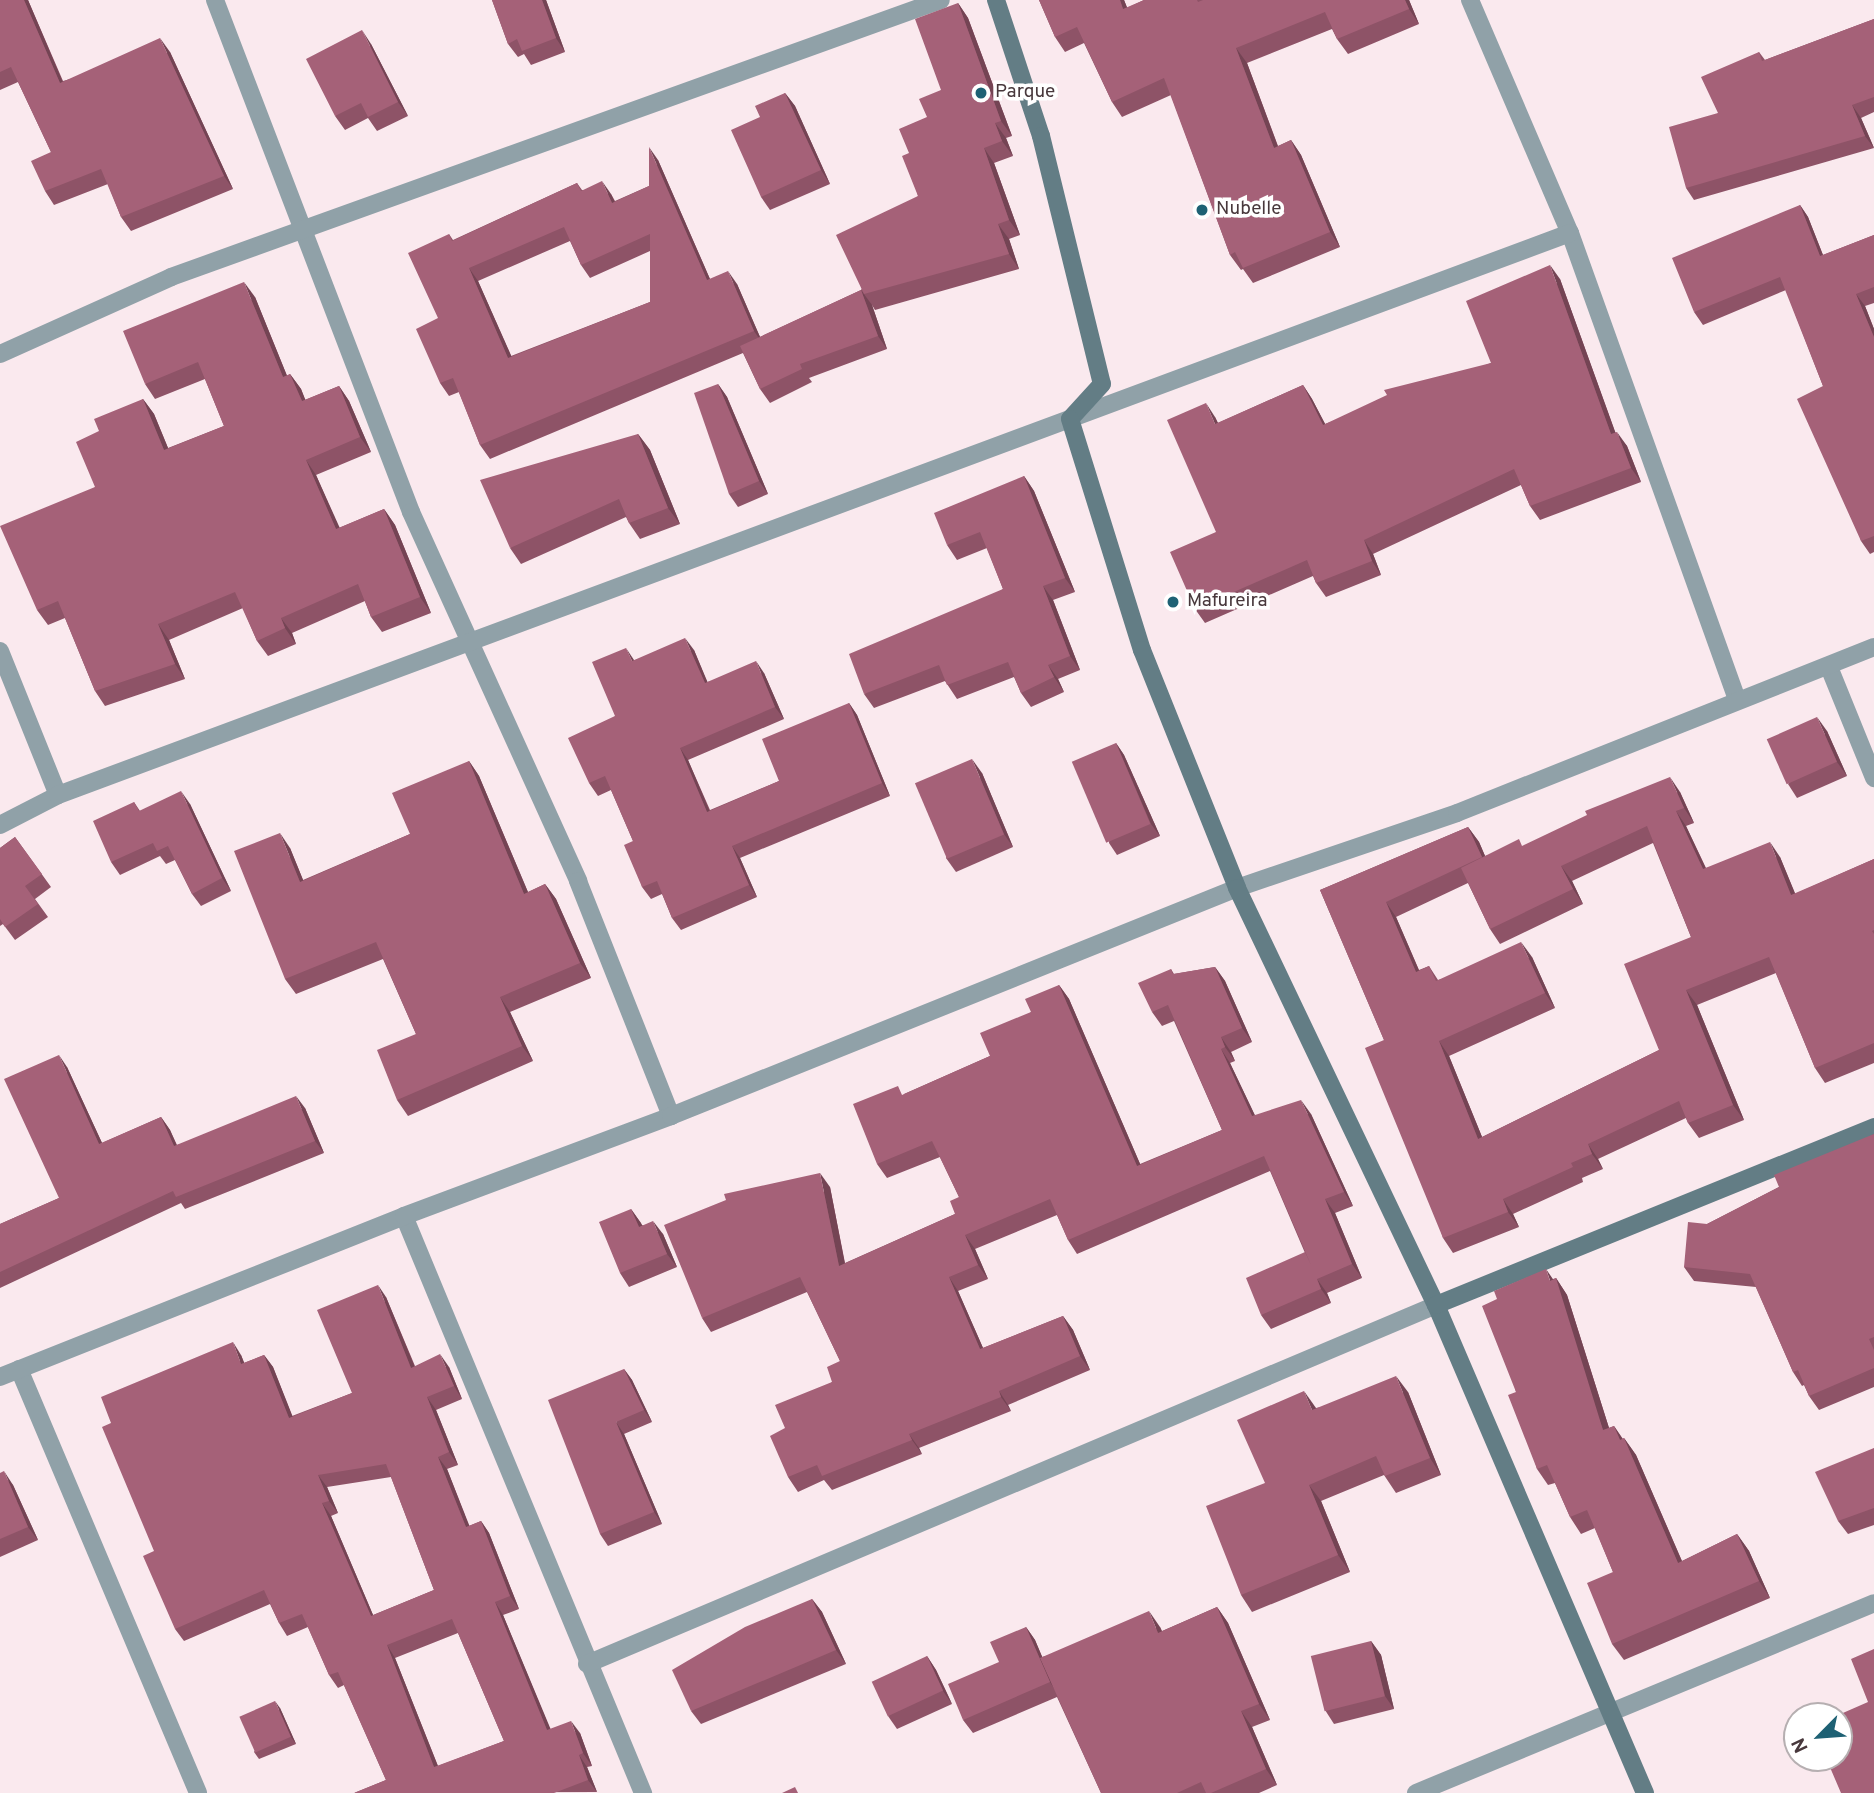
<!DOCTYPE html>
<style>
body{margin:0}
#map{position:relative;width:1874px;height:1793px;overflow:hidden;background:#fae9ee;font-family:Overpass,sans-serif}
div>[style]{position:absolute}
.street>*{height:18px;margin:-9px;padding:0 9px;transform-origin:9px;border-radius:9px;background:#90a1a8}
.secondary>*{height:18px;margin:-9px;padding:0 9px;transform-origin:9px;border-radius:9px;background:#637d85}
.wall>*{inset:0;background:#8e5367}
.shaded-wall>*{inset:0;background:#744454}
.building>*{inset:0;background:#a56178;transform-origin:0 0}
.dots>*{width:19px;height:19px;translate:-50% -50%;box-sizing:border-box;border:4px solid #fff;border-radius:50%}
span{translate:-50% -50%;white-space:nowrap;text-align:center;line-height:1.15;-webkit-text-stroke:7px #fff;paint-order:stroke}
.poi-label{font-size:19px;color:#48383c}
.left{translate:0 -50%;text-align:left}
.north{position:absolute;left:1783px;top:1702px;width:70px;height:70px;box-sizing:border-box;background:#fff;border:2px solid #b6afb1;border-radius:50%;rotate:245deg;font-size:19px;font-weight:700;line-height:28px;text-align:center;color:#48383c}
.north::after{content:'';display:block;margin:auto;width:24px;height:32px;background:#1e6174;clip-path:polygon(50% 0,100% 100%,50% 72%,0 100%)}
</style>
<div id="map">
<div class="street">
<i style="left:215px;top:0;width:548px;rotate:69.05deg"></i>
<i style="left:411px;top:512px;width:405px;rotate:65.6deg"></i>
<i style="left:578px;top:881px;width:253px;rotate:68.4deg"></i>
<i style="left:1470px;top:0;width:254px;rotate:66.8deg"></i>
<i style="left:1570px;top:233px;width:496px;rotate:70.3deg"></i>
<i style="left:0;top:354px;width:188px;rotate:-24.2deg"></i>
<i style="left:171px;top:277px;width:818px;rotate:-19.79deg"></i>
<i style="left:0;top:651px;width:155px;rotate:68.1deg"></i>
<i style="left:1829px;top:667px;width:120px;rotate:67.9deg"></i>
<i style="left:0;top:825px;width:65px;rotate:-27.3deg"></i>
<i style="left:58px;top:795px;width:1613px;rotate:-20.39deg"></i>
<i style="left:404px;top:1216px;width:625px;rotate:67.5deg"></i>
<i style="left:19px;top:1369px;width:460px;rotate:67.1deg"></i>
<i style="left:0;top:1377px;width:435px;rotate:-21.7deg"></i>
<i style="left:404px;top:1216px;width:285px;rotate:-20.5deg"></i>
<i style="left:671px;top:1116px;width:610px;rotate:-21.94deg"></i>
<i style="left:1237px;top:888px;width:232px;rotate:-18.8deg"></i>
<i style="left:1457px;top:813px;width:449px;rotate:-21.7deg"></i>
<i style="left:587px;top:1664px;width:922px;rotate:-22.92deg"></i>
<i style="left:1416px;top:1793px;width:496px;rotate:-22.5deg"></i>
</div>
<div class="secondary">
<i style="left:996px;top:0;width:143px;rotate:71.7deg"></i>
<i style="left:1041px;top:136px;width:255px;rotate:76.2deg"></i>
<i style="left:1102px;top:384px;width:47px;rotate:132.4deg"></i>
<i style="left:1070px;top:419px;width:242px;rotate:72.7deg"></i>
<i style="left:1142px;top:650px;width:256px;rotate:68.2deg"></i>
<i style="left:1237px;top:888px;width:462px;rotate:64.5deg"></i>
<i style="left:1436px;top:1305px;width:531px;rotate:66.82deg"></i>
<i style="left:1436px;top:1305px;width:473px;rotate:-22.1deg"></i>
</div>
<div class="wall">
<i style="clip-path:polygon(0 0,28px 0,63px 81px,170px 52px,233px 189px,131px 231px,121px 217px,108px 184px,54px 205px,45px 191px,51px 152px,18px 82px,0 90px)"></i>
<i style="clip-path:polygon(492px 0,546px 0,565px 52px,531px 65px,524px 54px,518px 57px,508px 44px)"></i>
<i style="clip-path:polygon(1039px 0,1124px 0,1127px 8px,1144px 0,1409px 0,1419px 24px,1348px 54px,1337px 39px,1332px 29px,1247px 63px,1278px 146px,1291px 140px,1301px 155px,1340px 247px,1253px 283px,1243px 269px,1241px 270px,1230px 255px,1171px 95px,1122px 117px,1112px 102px,1084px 43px,1065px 52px,1055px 37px)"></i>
<i style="clip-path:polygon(evenodd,958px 3px,968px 18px,1012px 136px,1006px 138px,1013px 156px,994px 163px,1020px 235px,1009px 239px,1019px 269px,875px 310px,872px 305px,887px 349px,809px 378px,812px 382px,770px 403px,760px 389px,743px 353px,490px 459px,480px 445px,459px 392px,449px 396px,440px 383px,449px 234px,453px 240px,577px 183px,582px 190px,611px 194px,615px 201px,649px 186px,658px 160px,710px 279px,737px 284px,760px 337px,861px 290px,918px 196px,909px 153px,941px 90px,958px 3px,570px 241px,581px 265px,590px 278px,650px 251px,650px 302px,511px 356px,478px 281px,570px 241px)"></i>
<i style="clip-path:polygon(1874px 19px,1874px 112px,1861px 118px,1874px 148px,1694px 200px,1686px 188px,1718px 113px,1759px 52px,1765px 60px)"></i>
<i style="clip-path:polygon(371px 44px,408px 116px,377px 131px,368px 118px,345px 130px,335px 116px)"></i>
<i style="clip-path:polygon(785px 93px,795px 106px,830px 184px,770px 210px,761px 197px,760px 117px)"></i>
<i style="clip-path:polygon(1800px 205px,1808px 217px,1823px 255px,1874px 235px,1874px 303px,1865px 306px,1874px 329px,1874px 552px,1870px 554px,1861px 541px,1823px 386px,1786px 290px,1703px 325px,1694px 312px)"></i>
<i style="clip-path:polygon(1560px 279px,1615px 432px,1627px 446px,1641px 482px,1540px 520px,1530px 506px,1521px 485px,1373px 554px,1381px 575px,1326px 597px,1316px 583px,1313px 576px,1205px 623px,1195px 609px,1216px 532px,1215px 417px,1218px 423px,1303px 385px,1312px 399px,1325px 424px,1491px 363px)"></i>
<i style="clip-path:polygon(255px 297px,287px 376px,290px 374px,301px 389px,305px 400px,339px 386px,349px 401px,371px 452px,316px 475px,339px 528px,384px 509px,395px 525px,431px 613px,382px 632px,371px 617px,365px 601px,292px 633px,296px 644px,268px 656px,257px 641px,243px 608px,169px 640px,185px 679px,105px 706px,95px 691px,65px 618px,48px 625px,37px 610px,95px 487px,99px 431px,143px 399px,154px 414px,168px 448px,224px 426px,205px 379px,155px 399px,145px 384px)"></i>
<i style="clip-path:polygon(718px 384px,727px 397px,768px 494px,738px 507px,729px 494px)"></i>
<i style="clip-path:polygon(638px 434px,650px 450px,680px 524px,640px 539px,629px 523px,626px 517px,521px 564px,510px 548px)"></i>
<i style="clip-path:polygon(1024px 476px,1034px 491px,1075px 592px,1053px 600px,1080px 670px,1058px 679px,1064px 692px,1031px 707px,1021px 693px,1014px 677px,957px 699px,945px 681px,874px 708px,864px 694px,1003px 589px,987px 548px,957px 560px,947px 545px)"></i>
<i style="clip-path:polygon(694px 650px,707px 682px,764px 673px,784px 719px,688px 760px,710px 810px,779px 781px,849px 703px,857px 715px,890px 796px,740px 858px,757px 897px,681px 930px,672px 918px,662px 894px,651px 899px,642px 887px,633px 841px,611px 790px,598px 796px,589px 783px,615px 716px,635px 660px)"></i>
<i style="clip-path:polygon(1827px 731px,1847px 776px,1797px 798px,1788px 784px)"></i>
<i style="clip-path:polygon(1116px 743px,1124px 755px,1160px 836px,1117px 855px,1109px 843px)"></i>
<i style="clip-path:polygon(469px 761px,479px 776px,528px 892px,545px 884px,556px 899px,591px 978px,510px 1012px,533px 1061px,408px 1116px,397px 1100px,416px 1034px,383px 959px,296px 994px,285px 979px,290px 848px,303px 880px,410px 834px)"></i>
<i style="clip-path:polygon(982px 773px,1013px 847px,956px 872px,946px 858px)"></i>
<i style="clip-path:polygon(evenodd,1680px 792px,1694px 823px,1686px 826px,1706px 868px,1780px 857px,1795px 894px,1874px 859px,1874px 1063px,1825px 1083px,1815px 1068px,1776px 973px,1697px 1005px,1744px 1120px,1699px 1138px,1688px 1123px,1686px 1118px,1598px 1159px,1603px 1169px,1582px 1178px,1583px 1182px,1513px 1214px,1519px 1227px,1453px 1253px,1443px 1238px,1384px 1040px,1320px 890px,1468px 827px,1479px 842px,1485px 856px,1524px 846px,1680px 792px,1653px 843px,1691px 937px,1659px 1050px,1482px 1137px,1449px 1056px,1555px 1008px,1532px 957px,1438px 980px,1429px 966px,1419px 970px,1396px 917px,1468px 883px,1490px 929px,1500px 944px,1583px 904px,1572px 881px,1653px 843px)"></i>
<i style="clip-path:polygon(134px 802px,140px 811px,190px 804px,231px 891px,201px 906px,192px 894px,175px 860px,166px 864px,160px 856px,120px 875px,111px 862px)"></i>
<i style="clip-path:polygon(15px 837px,51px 887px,35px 899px,48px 917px,15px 940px,3px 924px,0 926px,0 848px)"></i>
<i style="clip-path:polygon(1215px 967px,1225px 981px,1252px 1042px,1231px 1052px,1235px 1061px,1230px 1063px,1255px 1116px,1311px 1114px,1353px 1206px,1335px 1213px,1362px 1278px,1327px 1293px,1331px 1303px,1271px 1329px,1261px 1315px,1305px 1253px,1270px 1171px,1077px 1254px,1068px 1240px,1057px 1215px,975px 1249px,988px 1279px,958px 1291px,983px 1348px,1063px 1316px,1073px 1330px,1090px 1370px,1008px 1405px,1011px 1411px,919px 1448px,922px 1454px,832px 1490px,824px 1480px,798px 1492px,788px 1477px,785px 1428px,832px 1382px,840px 1361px,807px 1292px,711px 1332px,702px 1318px,830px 1187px,845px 1263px,955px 1214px,959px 1197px,940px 1157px,887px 1178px,877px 1164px,904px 1094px,990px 1056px,1031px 1012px,1059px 985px,1069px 999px,1140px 1164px,1222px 1130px,1174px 1021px,1162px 1026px,1152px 1012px,1171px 969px,1174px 974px)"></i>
<i style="clip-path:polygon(67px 1067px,102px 1143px,161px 1117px,170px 1130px,177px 1145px,305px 1108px,324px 1153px,185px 1209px,181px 1203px,0 1288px,0 1224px,59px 1198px)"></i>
<i style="clip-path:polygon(1874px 1134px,1874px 1387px,1819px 1410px,1809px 1396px,1804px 1385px,1802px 1386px,1793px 1372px,1756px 1287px,1694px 1281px,1684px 1267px,1707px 1224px,1779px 1187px)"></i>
<i style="clip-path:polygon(631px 1209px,642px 1225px,663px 1234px,677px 1267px,629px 1287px,620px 1273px)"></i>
<i style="clip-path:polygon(1556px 1278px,1567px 1295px,1609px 1428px,1614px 1426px,1623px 1439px,1624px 1438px,1636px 1455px,1682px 1561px,1737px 1534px,1749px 1551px,1770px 1598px,1624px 1660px,1612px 1644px,1613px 1572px,1595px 1528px,1581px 1534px,1570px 1517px,1555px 1483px,1548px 1485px,1537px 1469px,1516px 1392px,1497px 1299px)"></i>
<i style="clip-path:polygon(evenodd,386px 1297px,415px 1366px,449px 1367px,462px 1399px,436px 1410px,458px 1465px,447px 1469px,469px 1526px,481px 1521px,489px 1533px,519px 1609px,503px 1615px,550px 1729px,580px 1733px,592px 1766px,587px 1767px,597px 1792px,354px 1793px,386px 1780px,344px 1685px,338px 1688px,329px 1675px,308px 1627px,287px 1636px,279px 1623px,270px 1604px,184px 1641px,175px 1629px,241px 1355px,244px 1363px,264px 1355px,273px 1367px,292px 1416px,352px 1393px,386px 1297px,391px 1477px,434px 1590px,373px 1615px,331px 1516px,338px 1513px,327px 1487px,391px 1477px,386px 1297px,458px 1633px,504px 1741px,438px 1766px,395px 1658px,458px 1633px)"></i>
<i style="clip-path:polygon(624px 1369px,632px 1380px,652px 1422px,624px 1434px,662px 1524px,608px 1546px,600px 1534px)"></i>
<i style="clip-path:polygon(1408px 1392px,1441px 1475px,1396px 1493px,1384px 1475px,1321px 1501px,1350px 1572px,1252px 1612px,1241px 1595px,1265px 1483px,1316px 1408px)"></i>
<i style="clip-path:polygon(1874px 1448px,1874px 1525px,1848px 1534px,1838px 1521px)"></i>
<i style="clip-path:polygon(0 1473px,13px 1485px,38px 1540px,0 1557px)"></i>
<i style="clip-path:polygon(812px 1599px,822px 1612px,846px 1664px,701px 1724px,691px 1711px)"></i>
<i style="clip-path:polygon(1217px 1607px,1228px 1623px,1270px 1720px,1252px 1727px,1277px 1785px,1259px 1793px,1101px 1793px,1057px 1697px,973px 1733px,963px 1720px,1026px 1627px,1035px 1640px,1042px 1657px,1160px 1627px,1162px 1631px)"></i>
<i style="clip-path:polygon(1371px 1641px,1381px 1655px,1394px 1709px,1334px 1724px,1325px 1710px)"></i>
<i style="clip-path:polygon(927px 1656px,936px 1670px,952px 1704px,897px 1729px,888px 1716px)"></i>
<i style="clip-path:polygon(280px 1708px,296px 1744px,259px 1759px,254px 1752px)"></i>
</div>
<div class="shaded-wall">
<i style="clip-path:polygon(24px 0,28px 0,69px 97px,60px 83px)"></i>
<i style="clip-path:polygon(542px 0,546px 0,565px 52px,556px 38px)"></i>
<i style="clip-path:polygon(1120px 0,1124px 0,1134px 24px,1123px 9px)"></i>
<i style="clip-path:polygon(1405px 0,1409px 0,1419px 24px,1409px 9px)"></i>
<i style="clip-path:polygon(958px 3px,968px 18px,1012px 136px,1001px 121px)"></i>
<i style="clip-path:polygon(362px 30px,371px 44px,408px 116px,398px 102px)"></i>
<i style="clip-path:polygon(160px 38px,170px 52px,233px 189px,224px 176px)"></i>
<i style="clip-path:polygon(1236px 48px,1247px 63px,1284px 163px,1274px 148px)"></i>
<i style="clip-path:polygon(785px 93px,795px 106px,830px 184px,821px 170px)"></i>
<i style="clip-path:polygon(1852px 105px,1861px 118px,1874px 148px,1865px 136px)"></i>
<i style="clip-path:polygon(995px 123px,1006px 138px,1013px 156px,1002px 141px)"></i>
<i style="clip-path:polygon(1291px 140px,1301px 155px,1340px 247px,1330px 232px)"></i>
<i style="clip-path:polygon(649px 147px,658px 160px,716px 293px,707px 280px)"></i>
<i style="clip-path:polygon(984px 148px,994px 163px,1020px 235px,1009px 220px)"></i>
<i style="clip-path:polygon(602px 181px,611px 194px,621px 216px,612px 203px)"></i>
<i style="clip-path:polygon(1800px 205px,1808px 217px,1828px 268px,1820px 256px)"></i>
<i style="clip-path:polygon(998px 224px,1009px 239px,1019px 269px,1009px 254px)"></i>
<i style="clip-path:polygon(1550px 265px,1560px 279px,1621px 448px,1611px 434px)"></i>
<i style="clip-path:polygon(469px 268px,478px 281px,518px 371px,508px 358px)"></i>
<i style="clip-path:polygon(728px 271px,737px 284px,763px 344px,754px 331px)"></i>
<i style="clip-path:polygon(244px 282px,255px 297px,294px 393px,283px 377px)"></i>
<i style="clip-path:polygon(861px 290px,872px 305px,887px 349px,878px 336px)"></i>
<i style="clip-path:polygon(1856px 294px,1865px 306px,1874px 329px,1874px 337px)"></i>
<i style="clip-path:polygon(290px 374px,301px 389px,312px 416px,302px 401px)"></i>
<i style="clip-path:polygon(718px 384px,727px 397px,768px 494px,759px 481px)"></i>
<i style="clip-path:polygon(1303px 385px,1312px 399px,1333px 439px,1323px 425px)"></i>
<i style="clip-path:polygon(339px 386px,349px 401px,371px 452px,360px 437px)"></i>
<i style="clip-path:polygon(143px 399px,154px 414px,175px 465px,164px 450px)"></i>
<i style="clip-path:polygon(1206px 403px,1215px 417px,1225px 438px,1215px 424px)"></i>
<i style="clip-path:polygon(1617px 432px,1627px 446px,1641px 482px,1631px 468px)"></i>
<i style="clip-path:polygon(638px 434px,650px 450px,680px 524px,668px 508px)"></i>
<i style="clip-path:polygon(306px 460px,316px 475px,347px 544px,336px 529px)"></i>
<i style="clip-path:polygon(1024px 476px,1034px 491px,1075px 592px,1065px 578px)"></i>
<i style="clip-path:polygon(384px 509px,395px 525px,431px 613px,420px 597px)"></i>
<i style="clip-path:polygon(1364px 540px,1373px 554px,1381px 575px,1372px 561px)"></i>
<i style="clip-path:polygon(1043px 586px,1053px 600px,1080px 670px,1070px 656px)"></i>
<i style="clip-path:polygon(281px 618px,292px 633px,296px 644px,285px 628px)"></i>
<i style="clip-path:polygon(158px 624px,169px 640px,185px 679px,175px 664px)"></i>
<i style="clip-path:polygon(685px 638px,694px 650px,713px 695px,705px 683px)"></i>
<i style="clip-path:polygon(626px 648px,634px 660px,640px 674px,632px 661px)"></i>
<i style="clip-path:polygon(756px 661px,764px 673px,784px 719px,775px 707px)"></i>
<i style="clip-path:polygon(1048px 665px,1058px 679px,1064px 692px,1054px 677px)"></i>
<i style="clip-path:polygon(849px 703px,857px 715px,890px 796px,882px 783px)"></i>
<i style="clip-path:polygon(1817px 717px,1827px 731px,1847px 776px,1837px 762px)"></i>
<i style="clip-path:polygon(1116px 743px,1124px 755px,1160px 836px,1151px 824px)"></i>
<i style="clip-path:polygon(680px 748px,688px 760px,715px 824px,707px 812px)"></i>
<i style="clip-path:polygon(972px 759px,982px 773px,1013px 847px,1004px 834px)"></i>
<i style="clip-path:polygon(469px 761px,479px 776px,535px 909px,524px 894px)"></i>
<i style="clip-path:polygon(1670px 777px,1680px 792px,1694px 823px,1684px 808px)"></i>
<i style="clip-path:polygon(181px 791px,190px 804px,231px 891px,222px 878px)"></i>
<i style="clip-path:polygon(1676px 811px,1686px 826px,1713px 884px,1703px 869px)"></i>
<i style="clip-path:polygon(1468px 827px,1479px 842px,1492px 872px,1482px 857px)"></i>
<i style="clip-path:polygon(280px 833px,290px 848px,310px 897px,300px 882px)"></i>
<i style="clip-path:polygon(1770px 842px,1780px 857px,1802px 910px,1791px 895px)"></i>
<i style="clip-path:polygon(732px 846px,740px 858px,757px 897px,749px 885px)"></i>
<i style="clip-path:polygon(1561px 866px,1572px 881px,1583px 904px,1573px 889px)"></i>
<i style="clip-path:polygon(545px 884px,556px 899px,591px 978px,580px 963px)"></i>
<i style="clip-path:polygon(1386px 902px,1396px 917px,1426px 987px,1416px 972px)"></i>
<i style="clip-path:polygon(1521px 942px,1532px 957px,1555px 1008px,1545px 993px)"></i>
<i style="clip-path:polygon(1215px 967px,1225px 981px,1252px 1042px,1242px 1028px)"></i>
<i style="clip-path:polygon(1059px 985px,1069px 999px,1147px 1180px,1137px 1166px)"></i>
<i style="clip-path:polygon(1686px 990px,1697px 1005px,1744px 1120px,1733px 1105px)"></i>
<i style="clip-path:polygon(500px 997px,510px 1012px,533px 1061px,522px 1046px)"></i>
<i style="clip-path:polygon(1221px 1037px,1231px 1052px,1235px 1061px,1225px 1047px)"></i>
<i style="clip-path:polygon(1439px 1041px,1449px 1056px,1489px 1154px,1478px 1139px)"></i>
<i style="clip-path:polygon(1221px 1049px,1230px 1063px,1262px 1130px,1252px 1116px)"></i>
<i style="clip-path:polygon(59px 1055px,67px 1067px,108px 1156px,99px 1144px)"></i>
<i style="clip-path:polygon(296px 1096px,305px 1108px,324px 1153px,315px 1141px)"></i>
<i style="clip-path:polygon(1301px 1100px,1311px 1114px,1353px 1206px,1344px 1192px)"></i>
<i style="clip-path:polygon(161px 1117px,170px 1130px,182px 1158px,174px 1146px)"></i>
<i style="clip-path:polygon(1588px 1144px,1598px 1159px,1603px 1169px,1592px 1154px)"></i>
<i style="clip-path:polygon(820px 1173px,830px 1187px,848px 1280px,839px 1266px)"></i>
<i style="clip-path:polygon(1325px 1199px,1335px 1213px,1362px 1278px,1352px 1264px)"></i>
<i style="clip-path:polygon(1503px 1199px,1513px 1214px,1519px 1227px,1508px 1212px)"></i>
<i style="clip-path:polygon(631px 1209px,641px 1223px,648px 1240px,639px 1227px)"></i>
<i style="clip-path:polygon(653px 1221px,663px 1234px,677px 1267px,667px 1254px)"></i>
<i style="clip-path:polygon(965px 1235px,975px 1249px,988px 1279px,978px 1265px)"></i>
<i style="clip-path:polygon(1546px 1269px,1557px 1285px,1556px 1278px,1567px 1295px,1615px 1447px,1603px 1430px)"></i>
<i style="clip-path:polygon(949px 1277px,958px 1291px,990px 1364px,980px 1349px)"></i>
<i style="clip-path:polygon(1317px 1279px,1327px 1293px,1331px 1303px,1321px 1289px)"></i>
<i style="clip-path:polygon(378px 1285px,386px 1297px,420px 1380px,411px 1368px)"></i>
<i style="clip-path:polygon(1063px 1316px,1073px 1330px,1090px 1370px,1080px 1356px)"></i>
<i style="clip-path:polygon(233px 1342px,241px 1355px,250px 1377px,241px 1364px)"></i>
<i style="clip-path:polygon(440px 1354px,449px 1367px,462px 1399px,454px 1386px)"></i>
<i style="clip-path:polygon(264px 1355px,273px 1367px,298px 1430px,289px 1418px)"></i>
<i style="clip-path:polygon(624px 1369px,632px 1380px,652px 1422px,644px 1410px)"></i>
<i style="clip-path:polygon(1396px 1376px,1408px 1392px,1441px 1475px,1430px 1458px)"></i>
<i style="clip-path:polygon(999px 1391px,1008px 1405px,1011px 1411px,1001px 1397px)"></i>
<i style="clip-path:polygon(1304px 1391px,1316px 1408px,1324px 1427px,1312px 1410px)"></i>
<i style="clip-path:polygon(427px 1397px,436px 1410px,458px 1465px,449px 1452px)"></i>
<i style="clip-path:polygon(616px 1422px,624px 1434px,662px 1524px,654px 1512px)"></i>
<i style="clip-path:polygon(1614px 1426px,1625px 1443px,1620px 1440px)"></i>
<i style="clip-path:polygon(909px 1434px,919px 1448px,922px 1454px,912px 1440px)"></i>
<i style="clip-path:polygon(1624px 1438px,1636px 1455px,1690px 1580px,1678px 1563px)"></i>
<i style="clip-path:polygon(438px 1457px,447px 1469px,475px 1540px,466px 1527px)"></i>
<i style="clip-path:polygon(4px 1471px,13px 1485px,38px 1540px,28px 1527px)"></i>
<i style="clip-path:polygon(318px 1475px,327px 1487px,338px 1513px,329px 1501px)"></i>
<i style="clip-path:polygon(1309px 1485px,1321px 1501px,1350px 1572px,1338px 1555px)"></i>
<i style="clip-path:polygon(322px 1503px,331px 1516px,379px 1629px,371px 1616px)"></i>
<i style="clip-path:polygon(481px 1521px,489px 1533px,519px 1609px,510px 1596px)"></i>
<i style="clip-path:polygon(1737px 1534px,1749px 1551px,1770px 1598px,1759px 1581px)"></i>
<i style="clip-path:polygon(812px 1599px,822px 1612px,846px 1664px,836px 1650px)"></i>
<i style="clip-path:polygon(495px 1602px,503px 1615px,556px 1742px,547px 1730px)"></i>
<i style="clip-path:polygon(1217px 1607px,1228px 1623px,1270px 1720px,1259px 1704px)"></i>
<i style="clip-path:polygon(1149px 1611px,1160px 1627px,1169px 1649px,1158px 1633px)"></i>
<i style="clip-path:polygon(1026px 1627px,1035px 1640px,1059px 1696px,1050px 1682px)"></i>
<i style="clip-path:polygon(1371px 1641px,1381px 1655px,1394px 1709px,1385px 1696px)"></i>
<i style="clip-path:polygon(387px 1645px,395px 1658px,443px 1779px,434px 1767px)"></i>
<i style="clip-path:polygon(927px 1656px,936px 1670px,952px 1704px,943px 1691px)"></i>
<i style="clip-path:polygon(275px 1701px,280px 1708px,296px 1744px,291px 1737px)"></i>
<i style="clip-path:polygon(1241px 1711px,1252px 1727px,1277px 1785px,1266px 1769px)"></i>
<i style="clip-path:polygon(571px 1721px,580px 1733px,592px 1766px,583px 1753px)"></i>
<i style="clip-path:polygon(579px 1755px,587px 1767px,597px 1792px,588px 1780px)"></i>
</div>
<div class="building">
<i style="clip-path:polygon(0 0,24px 0,60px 83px,160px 38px,224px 176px,121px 217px,101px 169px,45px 191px,31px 161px,51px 152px,11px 67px,0 72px)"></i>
<i style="clip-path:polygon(492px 0,542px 0,556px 38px,522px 51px,517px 39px,508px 44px)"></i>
<i style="clip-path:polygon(1039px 0,1120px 0,1123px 9px,1144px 0,1197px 0,1198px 2px,1203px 0,1405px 0,1409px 9px,1337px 39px,1325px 12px,1236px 48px,1274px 148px,1291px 140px,1330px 232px,1243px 268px,1235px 252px,1230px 255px,1164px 78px,1112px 102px,1077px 27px,1055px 37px)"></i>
<i style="clip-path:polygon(958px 3px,1001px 121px,995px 123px,1002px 141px,984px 148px,1009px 220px,998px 224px,1009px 254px,864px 294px,836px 235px,918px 196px,902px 156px,909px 153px,899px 129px,927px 117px,919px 99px,941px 90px,915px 19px)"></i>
<i style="clip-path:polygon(1874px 19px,1874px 97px,1852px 105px,1865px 136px,1686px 188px,1669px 127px,1718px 113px,1701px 77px,1759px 52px,1762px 61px)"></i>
<i style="clip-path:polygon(362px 30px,398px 102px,368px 117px,361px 103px,335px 116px,306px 59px)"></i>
<i style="clip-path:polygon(785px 93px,821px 170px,761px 197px,731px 130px,760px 117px,755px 106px)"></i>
<i style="clip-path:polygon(evenodd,649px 147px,707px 280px,728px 271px,754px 331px,480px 445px,453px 378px,440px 383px,416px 329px,438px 318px,408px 253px,449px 234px,452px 241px,577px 183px,581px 191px,602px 181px,612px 203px,649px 186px,649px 147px,564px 227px,581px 265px,650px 234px,650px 302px,508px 358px,469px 268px,564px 227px)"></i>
<i style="clip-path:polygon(1800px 205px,1820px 256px,1874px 235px,1874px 287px,1856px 294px,1874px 337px,1874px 536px,1861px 541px,1797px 399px,1823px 386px,1780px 277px,1694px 312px,1672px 258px)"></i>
<i style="clip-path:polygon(1550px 265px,1611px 434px,1617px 432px,1631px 468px,1530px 506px,1514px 469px,1364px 540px,1372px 561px,1316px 583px,1307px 560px,1195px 609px,1170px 552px,1216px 532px,1167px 420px,1206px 403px,1215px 424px,1303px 385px,1323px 425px,1387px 395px,1384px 390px,1491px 363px,1466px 301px)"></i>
<i style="clip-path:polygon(244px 282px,283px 377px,290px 374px,302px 401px,339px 386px,360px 437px,306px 460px,336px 529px,384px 509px,420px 597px,371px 617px,358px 584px,281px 618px,285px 628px,257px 641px,235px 592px,158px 624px,175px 664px,95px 691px,58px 601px,37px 610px,0 526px,95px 487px,76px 442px,99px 431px,94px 419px,143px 399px,164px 450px,224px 426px,198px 362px,145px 384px,123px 331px)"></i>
<i style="clip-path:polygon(861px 290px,878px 336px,800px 364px,802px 369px,760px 389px,740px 346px)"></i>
<i style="clip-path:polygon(718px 384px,759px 481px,729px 494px,694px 393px)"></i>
<i style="clip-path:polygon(638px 434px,668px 508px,629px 523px,619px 499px,510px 548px,480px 480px)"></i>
<i style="clip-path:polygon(1024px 476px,1065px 578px,1043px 586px,1070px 656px,1048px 665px,1054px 677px,1021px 693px,1008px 662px,947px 685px,939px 665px,864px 694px,849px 654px,1003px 589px,980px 532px,947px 545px,934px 513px)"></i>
<i style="clip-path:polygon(685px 638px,705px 683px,756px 661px,775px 707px,680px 748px,707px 812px,779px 781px,762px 739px,849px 703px,882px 783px,732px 846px,749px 885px,672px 918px,657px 881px,642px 887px,624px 845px,633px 841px,605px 776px,589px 783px,568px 738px,615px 716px,592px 662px,626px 648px,632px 661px)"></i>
<i style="left:1817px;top:717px;width:49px;height:55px;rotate:66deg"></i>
<i style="left:1116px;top:743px;width:88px;height:48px;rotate:67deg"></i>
<i style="left:972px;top:759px;width:82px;height:62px;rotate:67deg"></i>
<i style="clip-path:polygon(469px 761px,524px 894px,545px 884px,580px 963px,500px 997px,522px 1046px,397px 1100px,377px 1050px,416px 1034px,376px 942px,285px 979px,234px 851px,280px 833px,300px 882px,410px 834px,392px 793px)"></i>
<i style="clip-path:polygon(1670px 777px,1684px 808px,1676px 811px,1703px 869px,1770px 842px,1791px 895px,1874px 859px,1874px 930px,1872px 931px,1874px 934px,1874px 1043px,1815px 1068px,1769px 957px,1686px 990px,1733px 1105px,1688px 1123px,1679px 1101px,1588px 1144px,1592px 1154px,1571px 1163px,1573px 1167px,1503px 1199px,1508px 1212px,1443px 1238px,1365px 1048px,1384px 1040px,1320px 890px,1468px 827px,1482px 857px,1386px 902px,1416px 972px,1429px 966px,1436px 981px,1521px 942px,1545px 993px,1439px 1041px,1478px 1139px,1659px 1050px,1624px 964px,1691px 937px,1647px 826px,1561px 866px,1573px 889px,1490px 929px,1461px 868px,1519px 839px,1522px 846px,1587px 815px,1585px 811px)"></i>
<i style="clip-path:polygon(181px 791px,222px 878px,192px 894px,168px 846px,157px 851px,153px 843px,111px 862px,93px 821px,134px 802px,139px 811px)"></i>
<i style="clip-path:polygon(15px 837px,42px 874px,25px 886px,38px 904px,5px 927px,0 919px,0 848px)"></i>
<i style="clip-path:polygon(1215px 967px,1242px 1028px,1221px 1037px,1225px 1047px,1221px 1049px,1252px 1116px,1301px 1100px,1344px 1192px,1325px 1199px,1352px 1264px,1317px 1279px,1321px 1289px,1261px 1315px,1246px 1278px,1305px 1252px,1311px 1265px,1264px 1156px,1068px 1240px,1050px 1199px,965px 1235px,978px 1265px,949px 1277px,980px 1349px,1063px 1316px,1080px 1356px,999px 1391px,1001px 1397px,909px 1434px,912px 1440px,822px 1476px,817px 1465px,788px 1477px,770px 1436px,785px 1428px,775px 1405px,832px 1382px,827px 1367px,840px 1361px,800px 1277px,702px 1318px,664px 1225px,726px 1200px,724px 1194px,820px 1173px,839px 1266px,955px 1214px,950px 1201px,959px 1197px,932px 1141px,877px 1164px,853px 1104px,898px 1086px,902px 1095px,990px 1056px,980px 1033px,1031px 1012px,1025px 999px,1059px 985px,1137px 1166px,1222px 1130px,1168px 1005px,1152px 1012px,1138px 983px,1171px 969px,1173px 974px)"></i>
<i style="clip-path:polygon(59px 1055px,99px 1144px,161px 1117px,174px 1146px,296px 1096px,315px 1141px,176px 1197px,173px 1191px,0 1272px,0 1224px,59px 1198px,4px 1079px)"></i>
<i style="clip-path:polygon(1874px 1134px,1874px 1337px,1869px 1339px,1874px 1350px,1874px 1368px,1809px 1396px,1798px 1370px,1793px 1372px,1750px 1274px,1684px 1267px,1688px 1222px,1707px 1224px,1779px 1187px,1774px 1175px)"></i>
<i style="clip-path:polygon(631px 1209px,639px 1227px,653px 1221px,667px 1254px,620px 1273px,599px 1222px)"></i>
<i style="clip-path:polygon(1546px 1269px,1550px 1281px,1556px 1278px,1603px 1430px,1614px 1426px,1620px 1440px,1624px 1438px,1678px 1563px,1737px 1534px,1759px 1581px,1612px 1644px,1587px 1583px,1613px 1572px,1587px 1510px,1570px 1517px,1547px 1465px,1537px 1469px,1508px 1395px,1516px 1392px,1482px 1306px,1497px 1299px,1494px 1291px)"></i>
<i style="clip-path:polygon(evenodd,378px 1285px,411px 1368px,440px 1354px,454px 1386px,427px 1397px,449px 1452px,438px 1457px,466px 1527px,481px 1521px,510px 1596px,495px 1602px,547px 1730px,571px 1721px,583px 1753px,579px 1755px,588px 1780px,554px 1793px,354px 1793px,386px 1780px,338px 1672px,329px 1675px,302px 1614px,279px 1623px,264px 1590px,175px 1629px,143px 1556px,154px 1551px,102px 1427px,111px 1423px,101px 1397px,233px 1342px,241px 1364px,264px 1355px,289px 1418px,352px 1393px,317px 1310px,378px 1285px,386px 1464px,434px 1590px,371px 1616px,322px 1503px,329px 1501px,318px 1475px,386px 1464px,378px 1285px,452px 1619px,504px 1741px,434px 1767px,387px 1645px,452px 1619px)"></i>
<i style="clip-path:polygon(624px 1369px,644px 1410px,616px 1422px,654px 1512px,600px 1534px,548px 1400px)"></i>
<i style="clip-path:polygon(1396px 1376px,1430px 1458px,1385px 1476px,1376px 1456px,1309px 1485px,1338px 1555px,1241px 1595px,1206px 1506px,1265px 1483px,1237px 1420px,1304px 1391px,1312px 1410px)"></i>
<i style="clip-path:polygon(1874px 1448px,1874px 1508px,1838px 1521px,1815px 1472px)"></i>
<i style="clip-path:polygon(4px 1471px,28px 1527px,0 1539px,0 1473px)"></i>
<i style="clip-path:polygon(812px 1599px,836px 1650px,691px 1711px,672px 1670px,745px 1627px)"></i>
<i style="clip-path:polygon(1217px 1607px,1259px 1704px,1241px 1711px,1266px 1769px,1211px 1793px,1206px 1793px,1201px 1782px,1177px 1793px,1101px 1793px,1040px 1658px,1149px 1611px,1158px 1633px)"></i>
<i style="clip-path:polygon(1026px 1627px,1050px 1682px,963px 1720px,948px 1684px,999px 1662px,990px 1642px)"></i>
<i style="left:1371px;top:1641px;width:57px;height:62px;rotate:76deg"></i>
<i style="clip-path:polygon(1874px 1649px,1874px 1793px,1841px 1793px,1826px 1758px,1839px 1758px,1839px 1716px,1836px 1716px,1868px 1702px,1851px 1659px)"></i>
<i style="left:927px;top:1656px;width:38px;height:61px;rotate:65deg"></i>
<i style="left:275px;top:1701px;width:39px;height:39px;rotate:66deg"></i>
<i style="clip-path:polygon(795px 1787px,798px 1793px,782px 1793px)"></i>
</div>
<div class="dots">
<i style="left:981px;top:93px;background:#1e6174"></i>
<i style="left:1202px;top:210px;background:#1e6174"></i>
<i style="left:1173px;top:602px;background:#1e6174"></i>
</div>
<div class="poi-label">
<span class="left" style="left:995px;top:93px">Parque</span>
<span class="left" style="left:1216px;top:210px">Nubelle</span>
<span class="left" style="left:1187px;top:602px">Mafureira</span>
</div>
<div class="north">N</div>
</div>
